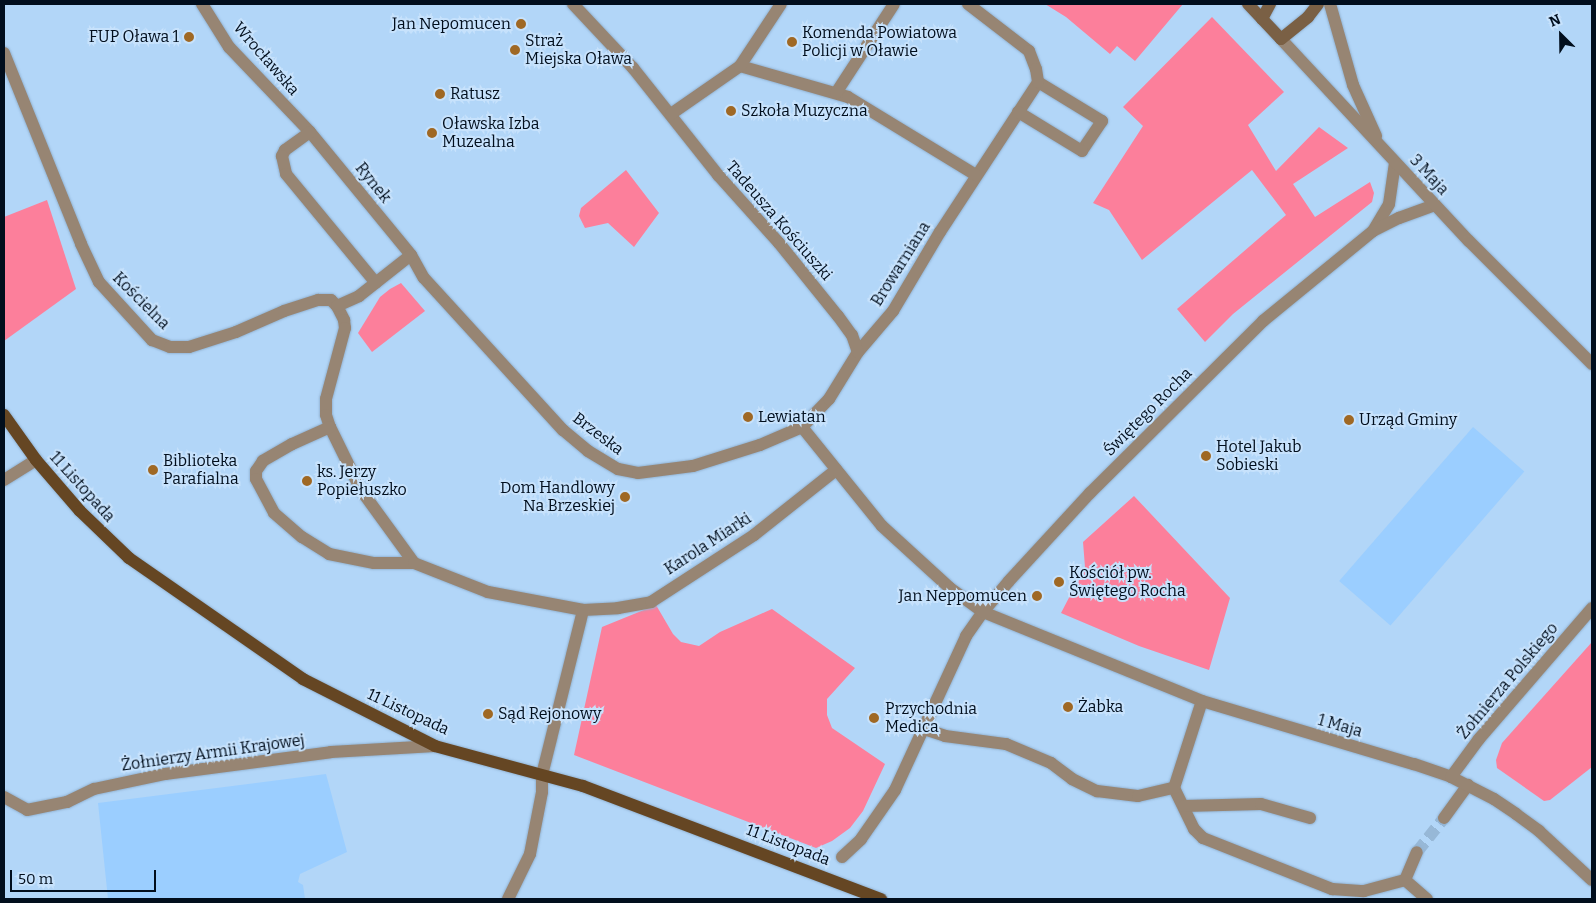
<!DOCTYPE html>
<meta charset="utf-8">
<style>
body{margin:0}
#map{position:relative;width:1596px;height:903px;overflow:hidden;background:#b2d6f8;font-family:Bitter,serif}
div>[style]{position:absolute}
.built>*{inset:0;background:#9bceff;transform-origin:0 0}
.green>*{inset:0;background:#fc7f9b}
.minor-tunnel>*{height:12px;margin-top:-6px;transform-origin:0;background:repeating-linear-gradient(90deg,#97b8d7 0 12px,transparent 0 18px)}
.roads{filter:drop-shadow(0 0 1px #92b2d1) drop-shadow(0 0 1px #92b2d1)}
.minor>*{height:12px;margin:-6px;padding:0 6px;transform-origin:6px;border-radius:6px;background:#978573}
.tertiary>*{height:12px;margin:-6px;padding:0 6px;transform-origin:6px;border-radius:6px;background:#978573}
.secondary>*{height:12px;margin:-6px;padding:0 6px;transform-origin:6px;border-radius:6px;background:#7a6045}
.primary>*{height:12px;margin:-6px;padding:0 6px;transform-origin:6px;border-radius:6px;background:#654623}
.dots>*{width:14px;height:14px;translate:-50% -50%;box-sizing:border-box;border:2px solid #c7e2fc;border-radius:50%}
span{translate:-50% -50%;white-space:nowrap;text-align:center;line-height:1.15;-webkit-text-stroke:4px #c7e2fc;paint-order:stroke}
.poi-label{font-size:16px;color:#010e1d}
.right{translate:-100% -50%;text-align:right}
.left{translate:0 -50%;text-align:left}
.street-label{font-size:16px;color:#010e1d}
.frame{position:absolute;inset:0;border:5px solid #010e1d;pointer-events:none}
.north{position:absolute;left:1536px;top:10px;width:50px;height:50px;-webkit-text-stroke:4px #c7e2fc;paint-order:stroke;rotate:337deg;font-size:14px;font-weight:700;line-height:20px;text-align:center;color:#010e1d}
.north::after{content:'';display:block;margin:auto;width:18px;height:22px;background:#010e1d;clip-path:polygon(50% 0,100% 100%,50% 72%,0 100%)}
.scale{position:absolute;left:10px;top:870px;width:146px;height:22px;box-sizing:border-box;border:2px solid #010e1d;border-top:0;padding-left:6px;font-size:15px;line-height:18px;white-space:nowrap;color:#010e1d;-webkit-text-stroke:4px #c7e2fc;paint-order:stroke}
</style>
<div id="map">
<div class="built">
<i style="left:1473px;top:427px;width:68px;height:204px;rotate:41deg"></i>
<i style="clip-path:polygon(326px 774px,347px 852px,300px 874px,298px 882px,303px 885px,305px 899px,108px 899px,98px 803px)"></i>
</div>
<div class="green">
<i style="clip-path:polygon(1045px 4px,1183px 4px,1135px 61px,1117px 46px,1110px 54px,1066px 17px)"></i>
<i style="clip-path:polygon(1212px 17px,1284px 92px,1248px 125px,1276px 171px,1319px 127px,1348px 148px,1293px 184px,1315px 217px,1370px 182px,1374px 193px,1372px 202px,1233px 314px,1205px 342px,1177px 309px,1286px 215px,1252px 170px,1142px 260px,1109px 210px,1093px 203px,1143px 126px,1123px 107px)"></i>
<i style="clip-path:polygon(626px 170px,659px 213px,634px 247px,608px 223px,585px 228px,579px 216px,581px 208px)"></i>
<i style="clip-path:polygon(47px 200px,76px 289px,4px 341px,4px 217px)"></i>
<i style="clip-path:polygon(401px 283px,425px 311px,372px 352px,358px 333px,380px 297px,390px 289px)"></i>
<i style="clip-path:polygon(1134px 496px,1230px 598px,1209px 670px,1139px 646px,1061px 613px,1085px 567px,1083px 542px)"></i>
<i style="clip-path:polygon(656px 605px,673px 634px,681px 642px,699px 646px,720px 632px,772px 609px,855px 668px,827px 699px,827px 715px,832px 728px,885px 764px,863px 811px,850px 828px,832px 841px,816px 848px,574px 755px,602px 627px)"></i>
<i style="clip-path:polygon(1592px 642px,1592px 767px,1550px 800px,1544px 801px,1497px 768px,1496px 760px,1502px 743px)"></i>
</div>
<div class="minor-tunnel">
<i style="left:1417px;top:852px;width:43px;rotate:-51.5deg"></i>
</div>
<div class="roads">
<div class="minor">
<i style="left:202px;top:4px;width:51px;rotate:57.9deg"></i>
<i style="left:229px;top:47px;width:117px;rotate:46.4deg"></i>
<i style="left:310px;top:132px;width:159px;rotate:50.6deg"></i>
<i style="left:411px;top:255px;width:26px;rotate:61deg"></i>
<i style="left:424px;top:278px;width:206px;rotate:47.6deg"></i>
<i style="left:563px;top:430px;width:33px;rotate:40deg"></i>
<i style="left:588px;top:451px;width:35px;rotate:31deg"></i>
<i style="left:618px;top:469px;width:20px;rotate:11deg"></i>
<i style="left:638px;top:473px;width:55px;rotate:-7.3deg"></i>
<i style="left:693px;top:466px;width:70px;rotate:-17.4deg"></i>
<i style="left:760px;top:445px;width:46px;rotate:-23.2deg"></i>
<i style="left:802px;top:427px;width:39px;rotate:-46deg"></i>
<i style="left:829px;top:399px;width:55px;rotate:-58.3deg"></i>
<i style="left:858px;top:352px;width:54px;rotate:-49.5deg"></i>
<i style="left:893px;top:311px;width:92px;rotate:-59.3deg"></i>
<i style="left:940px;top:232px;width:179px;rotate:-56.8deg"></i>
<i style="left:1038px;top:82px;width:75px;rotate:31.4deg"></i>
<i style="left:1102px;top:121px;width:36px;rotate:124deg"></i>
<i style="left:1082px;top:151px;width:75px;rotate:-148.6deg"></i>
<i style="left:573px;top:4px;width:88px;rotate:46.8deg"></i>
<i style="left:633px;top:68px;width:137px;rotate:51.5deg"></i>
<i style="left:718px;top:175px;width:91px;rotate:48.1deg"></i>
<i style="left:779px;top:243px;width:94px;rotate:51.1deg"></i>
<i style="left:838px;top:316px;width:24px;rotate:54deg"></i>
<i style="left:852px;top:335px;width:18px;rotate:71deg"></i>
<i style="left:968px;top:4px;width:77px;rotate:37.6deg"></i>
<i style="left:1029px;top:51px;width:19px;rotate:69deg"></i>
<i style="left:1036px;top:69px;width:13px;rotate:81deg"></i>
<i style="left:4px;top:53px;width:206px;rotate:68deg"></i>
<i style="left:81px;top:244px;width:42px;rotate:64.7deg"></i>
<i style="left:99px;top:282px;width:79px;rotate:47.6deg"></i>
<i style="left:152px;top:340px;width:19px;rotate:21deg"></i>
<i style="left:170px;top:347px;width:19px"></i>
<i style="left:189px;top:347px;width:49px;rotate:-17.7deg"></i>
<i style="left:236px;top:332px;width:52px;rotate:-23.6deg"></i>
<i style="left:284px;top:311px;width:36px;rotate:-18deg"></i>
<i style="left:318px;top:300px;width:13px"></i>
<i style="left:331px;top:300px;width:8px;rotate:45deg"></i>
<i style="left:337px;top:306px;width:16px;rotate:63deg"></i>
<i style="left:344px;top:320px;width:8px;rotate:83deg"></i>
<i style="left:345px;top:328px;width:73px;rotate:105deg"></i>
<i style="left:326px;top:399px;width:16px;rotate:90deg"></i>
<i style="left:326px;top:415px;width:13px;rotate:72deg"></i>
<i style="left:330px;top:427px;width:70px;rotate:63.8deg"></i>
<i style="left:361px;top:490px;width:90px;rotate:54deg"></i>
<i style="left:740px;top:66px;width:112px;rotate:16deg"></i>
<i style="left:848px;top:97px;width:150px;rotate:31.4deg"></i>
<i style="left:836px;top:93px;width:106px;rotate:-56.9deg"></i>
<i style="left:671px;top:114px;width:84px;rotate:-34.8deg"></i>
<i style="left:740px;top:66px;width:74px;rotate:-56.5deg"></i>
<i style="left:310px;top:132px;width:31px;rotate:144deg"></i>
<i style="left:285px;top:150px;width:7px;rotate:117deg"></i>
<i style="left:282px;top:156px;width:18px;rotate:77deg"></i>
<i style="left:286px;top:174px;width:141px;rotate:50.5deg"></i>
<i style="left:1373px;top:231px;width:31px;rotate:-59deg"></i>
<i style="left:1389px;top:204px;width:41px;rotate:-81.7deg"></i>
<i style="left:337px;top:306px;width:24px;rotate:-24deg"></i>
<i style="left:359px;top:296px;width:66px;rotate:-38.3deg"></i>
<i style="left:330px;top:427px;width:42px;rotate:155.9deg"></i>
<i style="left:292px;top:444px;width:34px;rotate:150deg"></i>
<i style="left:263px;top:461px;width:12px;rotate:125deg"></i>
<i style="left:256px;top:471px;width:8px;rotate:90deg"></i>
<i style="left:256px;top:479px;width:38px;rotate:62deg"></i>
<i style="left:274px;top:513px;width:37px;rotate:41deg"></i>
<i style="left:302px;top:537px;width:32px;rotate:32deg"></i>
<i style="left:329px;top:554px;width:46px;rotate:11.3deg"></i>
<i style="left:374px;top:563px;width:40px"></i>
<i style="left:414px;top:563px;width:79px;rotate:21.4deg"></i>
<i style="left:488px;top:592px;width:97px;rotate:10.7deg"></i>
<i style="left:583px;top:610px;width:35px;rotate:-3deg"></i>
<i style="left:618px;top:608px;width:34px;rotate:-10deg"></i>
<i style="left:651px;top:602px;width:123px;rotate:-33deg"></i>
<i style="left:754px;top:535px;width:105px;rotate:-38.4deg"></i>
<i style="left:802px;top:427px;width:127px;rotate:51.1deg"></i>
<i style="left:882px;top:526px;width:92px;rotate:42.4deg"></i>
<i style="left:950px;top:588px;width:41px;rotate:36deg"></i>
<i style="left:4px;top:480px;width:38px;rotate:-32deg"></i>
<i style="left:924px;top:729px;width:22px;rotate:18deg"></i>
<i style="left:945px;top:736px;width:62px;rotate:7.5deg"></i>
<i style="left:1006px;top:744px;width:49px;rotate:22.9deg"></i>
<i style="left:1051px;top:763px;width:26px;rotate:37deg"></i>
<i style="left:1072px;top:779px;width:28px;rotate:26deg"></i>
<i style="left:1097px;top:791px;width:41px;rotate:7deg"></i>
<i style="left:1138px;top:796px;width:37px;rotate:-13deg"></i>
<i style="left:1174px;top:788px;width:46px;rotate:64deg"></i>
<i style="left:1194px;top:829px;width:13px;rotate:45deg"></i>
<i style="left:1203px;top:838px;width:139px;rotate:21.6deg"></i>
<i style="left:1332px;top:889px;width:32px;rotate:4deg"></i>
<i style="left:1364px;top:891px;width:42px;rotate:-15deg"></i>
<i style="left:1405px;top:880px;width:29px;rotate:41deg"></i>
<i style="left:1174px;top:788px;width:91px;rotate:-72.2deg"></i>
<i style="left:4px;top:797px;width:26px;rotate:29deg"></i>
<i style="left:27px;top:810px;width:41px;rotate:-11.3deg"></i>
<i style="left:67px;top:802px;width:30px;rotate:-26deg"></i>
<i style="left:94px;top:789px;width:73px;rotate:-11.9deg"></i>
<i style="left:165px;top:774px;width:167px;rotate:-7.5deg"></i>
<i style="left:331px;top:752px;width:104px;rotate:-3.3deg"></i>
<i style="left:1184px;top:806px;width:77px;rotate:-1.5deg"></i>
<i style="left:1261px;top:804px;width:51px;rotate:15.9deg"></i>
<i style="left:1444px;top:818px;width:41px;rotate:-54deg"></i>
<i style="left:842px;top:857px;width:26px;rotate:-43deg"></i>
<i style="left:861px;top:839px;width:60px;rotate:-55.2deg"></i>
<i style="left:895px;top:790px;width:170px;rotate:-65.2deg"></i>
<i style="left:966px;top:636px;width:29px;rotate:-55deg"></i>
<i style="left:983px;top:612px;width:40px;rotate:-50deg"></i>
<i style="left:1009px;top:581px;width:120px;rotate:-47.4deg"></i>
<i style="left:1090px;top:493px;width:244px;rotate:-44.8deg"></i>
<i style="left:1263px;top:321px;width:142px;rotate:-39.3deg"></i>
<i style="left:1373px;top:231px;width:29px;rotate:-27deg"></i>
<i style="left:1399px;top:218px;width:38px;rotate:-20deg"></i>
<i style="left:1405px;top:880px;width:30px;rotate:-67deg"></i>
<i style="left:508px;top:899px;width:50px;rotate:-63.9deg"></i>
<i style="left:530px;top:854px;width:63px;rotate:-79deg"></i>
<i style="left:542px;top:792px;width:17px;rotate:-90deg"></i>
<i style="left:542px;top:775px;width:170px;rotate:-76deg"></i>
</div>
<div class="tertiary">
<i style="left:1330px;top:4px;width:84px;rotate:74.1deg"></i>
<i style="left:1353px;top:85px;width:56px;rotate:65.7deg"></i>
<i style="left:1281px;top:39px;width:276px;rotate:47.1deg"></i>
<i style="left:1469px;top:241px;width:174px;rotate:45deg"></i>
<i style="left:983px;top:612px;width:236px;rotate:22.1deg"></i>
<i style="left:1202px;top:701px;width:221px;rotate:16.6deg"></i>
<i style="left:1414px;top:764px;width:39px;rotate:19deg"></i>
<i style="left:1451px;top:777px;width:48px;rotate:27.1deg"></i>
<i style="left:1494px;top:799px;width:27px;rotate:34deg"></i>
<i style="left:1516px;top:814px;width:29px;rotate:36deg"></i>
<i style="left:1539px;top:831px;width:72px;rotate:42.8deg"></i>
<i style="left:1451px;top:777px;width:47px;rotate:-53.6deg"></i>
<i style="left:1479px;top:739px;width:173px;rotate:-49.2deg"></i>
</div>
<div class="secondary">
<i style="left:1248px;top:4px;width:48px;rotate:46.7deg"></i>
<i style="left:1281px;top:39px;width:35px;rotate:-39deg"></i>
<i style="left:1308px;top:17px;width:16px;rotate:-52deg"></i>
<i style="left:1262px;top:19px;width:17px;rotate:-62deg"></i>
</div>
<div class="primary">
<i style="left:4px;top:415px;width:55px;rotate:54.6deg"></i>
<i style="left:36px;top:460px;width:67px;rotate:49.2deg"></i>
<i style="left:80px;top:511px;width:68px;rotate:43.8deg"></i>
<i style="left:129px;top:558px;width:212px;rotate:34.8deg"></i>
<i style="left:303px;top:679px;width:148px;rotate:26.9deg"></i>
<i style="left:435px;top:746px;width:153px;rotate:15.1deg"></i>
<i style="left:583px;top:786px;width:319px;rotate:20.8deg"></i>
</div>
</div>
<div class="dots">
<i style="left:521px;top:24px;background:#9f6824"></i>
<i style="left:189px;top:37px;background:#9f6824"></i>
<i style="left:792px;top:42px;background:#9f6824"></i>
<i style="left:515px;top:50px;background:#9f6824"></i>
<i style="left:440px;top:94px;background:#9f6824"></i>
<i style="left:731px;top:111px;background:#9f6824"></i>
<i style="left:432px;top:133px;background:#9f6824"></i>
<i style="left:748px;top:417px;background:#9f6824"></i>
<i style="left:1349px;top:420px;background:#9f6824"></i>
<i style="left:1206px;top:456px;background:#9f6824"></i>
<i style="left:153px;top:470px;background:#9f6824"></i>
<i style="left:307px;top:481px;background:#9f6824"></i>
<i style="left:625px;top:497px;background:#9f6824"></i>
<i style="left:1059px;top:582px;background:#9f6824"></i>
<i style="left:1037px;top:596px;background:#9f6824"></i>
<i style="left:1068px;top:707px;background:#9f6824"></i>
<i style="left:488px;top:714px;background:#9f6824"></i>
<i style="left:874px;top:718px;background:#9f6824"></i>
</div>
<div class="poi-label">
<span class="right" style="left:511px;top:24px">Jan Nepomucen</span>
<span class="left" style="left:802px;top:42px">Komenda Powiatowa<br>Policji w Oławie</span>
<span class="right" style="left:179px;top:37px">FUP Oława 1</span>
<span class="left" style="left:525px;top:50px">Straż<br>Miejska Oława</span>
<span class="left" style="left:450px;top:94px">Ratusz</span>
<span class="left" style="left:741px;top:111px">Szkoła Muzyczna</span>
<span class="left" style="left:442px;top:133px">Oławska Izba<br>Muzealna</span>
<span class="left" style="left:758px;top:417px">Lewiatan</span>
<span class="left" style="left:1359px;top:420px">Urząd Gminy</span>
<span class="left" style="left:1216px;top:456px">Hotel Jakub<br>Sobieski</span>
<span class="left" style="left:163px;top:470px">Biblioteka<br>Parafialna</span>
<span class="left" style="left:317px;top:481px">ks. Jerzy<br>Popiełuszko</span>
<span class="right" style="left:615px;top:497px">Dom Handlowy<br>Na Brzeskiej</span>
<span class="left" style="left:1069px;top:582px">Kościół pw.<br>Świętego Rocha</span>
<span class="right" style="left:1027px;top:596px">Jan Neppomucen</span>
<span class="left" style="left:1078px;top:707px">Żabka</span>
<span class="left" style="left:885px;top:718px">Przychodnia<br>Medica</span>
<span class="left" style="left:498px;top:714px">Sąd Rejonowy</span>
</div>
<div class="street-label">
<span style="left:266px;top:59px;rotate:49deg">Wrocławska</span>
<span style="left:1429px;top:175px;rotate:47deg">3 Maja</span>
<span style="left:373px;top:183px;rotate:51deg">Rynek</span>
<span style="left:779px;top:221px;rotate:49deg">Tadeusza Kościuszki</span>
<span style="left:901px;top:264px;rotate:-58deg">Browarniana</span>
<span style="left:141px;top:301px;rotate:45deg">Kościelna</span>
<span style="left:1148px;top:412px;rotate:-45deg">Świętego Rocha</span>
<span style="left:598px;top:434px;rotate:37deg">Brzeska</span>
<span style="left:82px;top:487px;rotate:48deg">11 Listopada</span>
<span style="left:708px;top:544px;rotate:-33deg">Karola Miarki</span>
<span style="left:1508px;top:681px;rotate:-50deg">Żołnierza Polskiego</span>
<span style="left:408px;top:712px;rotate:25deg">11 Listopada</span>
<span style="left:1340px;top:726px;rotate:16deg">1 Maja</span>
<span style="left:213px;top:753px;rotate:-8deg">Żołnierzy Armii Krajowej</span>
<span style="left:788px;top:845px;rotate:21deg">11 Listopada</span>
</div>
<div class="frame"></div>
<div class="north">N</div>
<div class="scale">50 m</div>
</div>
